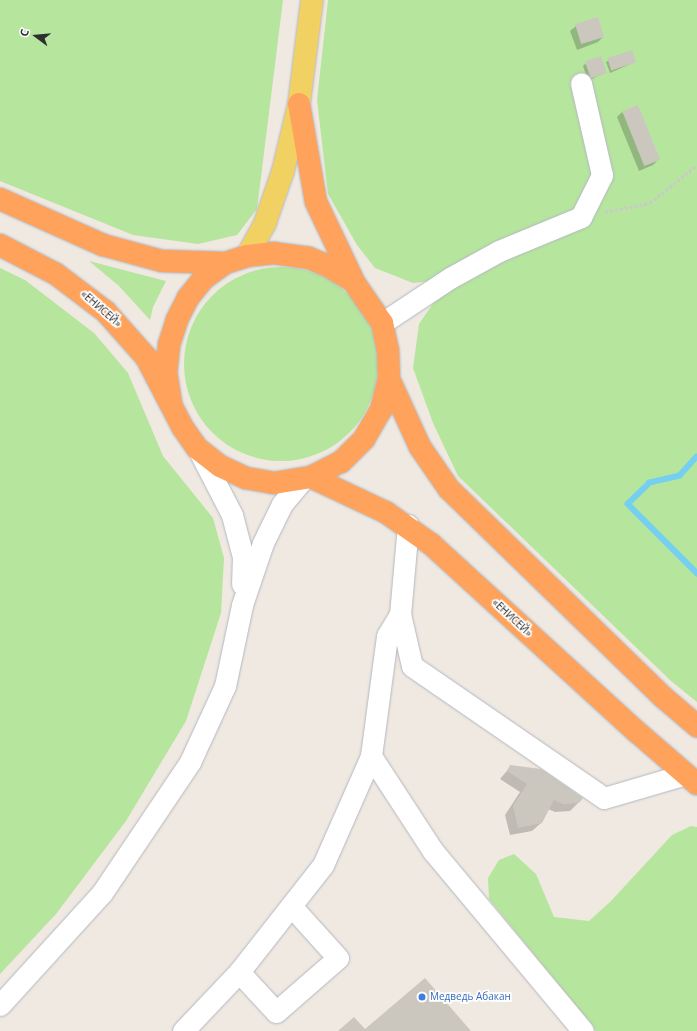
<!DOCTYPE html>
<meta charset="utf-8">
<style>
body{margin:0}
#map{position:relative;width:697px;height:1031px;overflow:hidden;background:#efe9e1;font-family:"Open Sans",sans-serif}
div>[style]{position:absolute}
.green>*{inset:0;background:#b6e59e}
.round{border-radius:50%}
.shadow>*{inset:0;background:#0003}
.stream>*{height:5.5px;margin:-2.75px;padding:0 2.75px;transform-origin:2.75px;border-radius:2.75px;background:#75cff0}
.building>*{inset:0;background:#cbc7bf;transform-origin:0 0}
.path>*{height:2.5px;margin-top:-1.25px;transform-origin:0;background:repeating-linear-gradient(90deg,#c9c9c9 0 3px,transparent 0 5px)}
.roads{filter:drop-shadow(0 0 1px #b4b7c1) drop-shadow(0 0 1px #b4b7c1)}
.minor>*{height:21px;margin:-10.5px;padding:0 10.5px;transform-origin:10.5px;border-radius:10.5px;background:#fff}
.major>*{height:22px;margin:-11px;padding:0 11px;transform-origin:11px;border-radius:11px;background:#f2d163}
.highway>*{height:22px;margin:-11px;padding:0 11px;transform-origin:11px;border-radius:11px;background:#ffa35c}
.dots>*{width:11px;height:11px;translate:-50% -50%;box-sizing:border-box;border:2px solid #fff;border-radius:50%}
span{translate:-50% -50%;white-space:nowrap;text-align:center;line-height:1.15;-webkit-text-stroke:3.5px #fff;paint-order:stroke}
.street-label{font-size:10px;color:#2e2e2e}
.shop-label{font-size:10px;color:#366cbe}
.left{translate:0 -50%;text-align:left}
.north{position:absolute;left:16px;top:16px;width:40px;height:40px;-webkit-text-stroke:3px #fff;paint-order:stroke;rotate:286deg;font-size:11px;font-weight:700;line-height:16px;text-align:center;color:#2e2e2e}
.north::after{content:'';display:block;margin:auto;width:14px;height:18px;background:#2e2e2e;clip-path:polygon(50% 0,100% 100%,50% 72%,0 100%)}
</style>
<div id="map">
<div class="green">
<i style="clip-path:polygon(0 0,283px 0,257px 209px,237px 235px,198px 244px,133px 235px,0 181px)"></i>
<i style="clip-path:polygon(328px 0,697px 0,697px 702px,671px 681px,458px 476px,433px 423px,413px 368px,419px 324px,450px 279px,413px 283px,375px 268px,357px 245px,328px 194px,317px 100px)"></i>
<i style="clip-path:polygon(89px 261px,166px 281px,153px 307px,150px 320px,119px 286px)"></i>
<i class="round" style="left:184px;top:267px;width:194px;height:194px"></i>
<i style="clip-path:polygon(0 268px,25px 280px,94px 333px,128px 373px,163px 456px,213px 518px,224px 558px,221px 613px,186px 721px,126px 821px,56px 914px,0 974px)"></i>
<i style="clip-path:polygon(691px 826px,697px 827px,697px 1031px,596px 1031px,489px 899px,488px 878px,499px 860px,514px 854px,536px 874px,554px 917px,589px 921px,611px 901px,672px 835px)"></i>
</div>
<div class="shadow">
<i style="clip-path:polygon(576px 26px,603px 37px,598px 42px,577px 50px,570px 31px)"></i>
<i style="clip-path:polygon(609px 60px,635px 62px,610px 73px,606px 62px)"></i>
<i style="clip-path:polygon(585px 64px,606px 72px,588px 81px,583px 66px)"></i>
<i style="clip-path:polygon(622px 112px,659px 159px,653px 165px,639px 171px,617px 117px)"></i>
<i style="clip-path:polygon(511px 766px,579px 802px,570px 811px,555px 812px,548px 809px,541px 823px,532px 831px,510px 835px,505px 815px,520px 792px,500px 779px)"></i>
</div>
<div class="stream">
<i style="left:697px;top:457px;width:25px;rotate:132deg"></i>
<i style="left:680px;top:476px;width:31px;rotate:167deg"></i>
<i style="left:650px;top:483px;width:30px;rotate:136deg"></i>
<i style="left:628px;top:504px;width:98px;rotate:45deg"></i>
</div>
<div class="building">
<i style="left:598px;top:17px;width:21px;height:24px;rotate:73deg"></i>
<i style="left:632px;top:50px;width:13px;height:26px;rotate:72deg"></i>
<i style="left:601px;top:56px;width:18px;height:17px;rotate:71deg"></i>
<i style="left:638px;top:105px;width:59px;height:17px;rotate:68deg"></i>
<i style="clip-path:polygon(510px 765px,541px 769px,583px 798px,579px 803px,563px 804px,554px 800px,542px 823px,518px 828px,513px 806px,527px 784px,507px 771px)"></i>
<i style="clip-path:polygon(425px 978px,471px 1031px,338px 1031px,354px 1017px,365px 1029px)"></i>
</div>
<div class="path">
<i style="left:605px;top:212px;width:46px;rotate:-11.3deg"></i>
<i style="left:650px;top:203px;width:60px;rotate:-39deg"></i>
</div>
<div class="roads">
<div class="minor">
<i style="left:382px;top:323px;width:82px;rotate:-33.5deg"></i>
<i style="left:450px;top:278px;width:56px;rotate:-28.9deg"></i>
<i style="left:499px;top:251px;width:89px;rotate:-22.5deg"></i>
<i style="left:581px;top:217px;width:47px;rotate:-63.4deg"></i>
<i style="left:602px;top:175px;width:94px;rotate:-102.9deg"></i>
<i style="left:198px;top:449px;width:74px;rotate:62.7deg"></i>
<i style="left:232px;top:515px;width:43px;rotate:75.3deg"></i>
<i style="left:243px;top:557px;width:27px;rotate:92deg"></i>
<i style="left:408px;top:525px;width:89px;rotate:95.1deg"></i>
<i style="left:400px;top:614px;width:53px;rotate:77deg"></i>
<i style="left:412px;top:666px;width:233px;rotate:34.5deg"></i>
<i style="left:604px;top:798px;width:85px;rotate:-16.3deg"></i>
<i style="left:371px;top:756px;width:113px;rotate:56.9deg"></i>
<i style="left:433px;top:851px;width:234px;rotate:50.2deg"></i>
<i style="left:239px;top:972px;width:54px;rotate:47.2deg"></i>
<i style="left:276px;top:1012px;width:82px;rotate:-41.1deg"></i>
<i style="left:338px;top:958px;width:70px;rotate:-132.1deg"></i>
<i style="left:0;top:1005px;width:151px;rotate:-47.7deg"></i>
<i style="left:102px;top:893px;width:158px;rotate:-56.1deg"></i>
<i style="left:190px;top:762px;width:84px;rotate:-65.3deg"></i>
<i style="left:225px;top:686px;width:83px;rotate:-78.1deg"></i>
<i style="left:242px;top:605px;width:65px;rotate:-71.3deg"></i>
<i style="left:263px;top:543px;width:43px;rotate:-64deg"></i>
<i style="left:282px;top:504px;width:31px;rotate:-50deg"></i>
<i style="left:183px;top:1031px;width:81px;rotate:-46.5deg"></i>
<i style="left:239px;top:972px;width:136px;rotate:-51.9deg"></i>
<i style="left:323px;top:865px;width:119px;rotate:-66.2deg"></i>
<i style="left:371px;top:756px;width:121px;rotate:-82.4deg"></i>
<i style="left:387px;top:636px;width:26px;rotate:-59deg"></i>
</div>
<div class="major">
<i style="left:247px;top:256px;width:38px;rotate:-61deg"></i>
<i style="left:265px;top:223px;width:55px;rotate:-70.9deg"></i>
<i style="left:283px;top:171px;width:69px;rotate:-76.6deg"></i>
<i style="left:299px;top:104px;width:105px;rotate:-82.9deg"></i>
</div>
<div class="highway">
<i style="left:299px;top:104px;width:99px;rotate:80.2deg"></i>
<i style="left:316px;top:202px;width:86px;rotate:64.6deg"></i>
<i style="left:0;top:199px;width:113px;rotate:24.1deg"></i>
<i style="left:103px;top:245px;width:61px;rotate:15.2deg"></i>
<i style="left:162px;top:261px;width:63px;rotate:1.8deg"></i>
<i style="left:0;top:245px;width:63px;rotate:27.4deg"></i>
<i style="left:56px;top:274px;width:63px;rotate:37.2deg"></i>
<i style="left:106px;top:312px;width:60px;rotate:48.4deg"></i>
<i style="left:146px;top:357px;width:80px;rotate:62.5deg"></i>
<i style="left:183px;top:428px;width:24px;rotate:55deg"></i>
<i style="left:197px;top:448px;width:29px;rotate:38deg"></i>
<i style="left:220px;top:466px;width:29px;rotate:25deg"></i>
<i style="left:246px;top:478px;width:28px;rotate:10deg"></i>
<i style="left:274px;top:483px;width:37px;rotate:-9deg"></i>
<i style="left:311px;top:477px;width:34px;rotate:-27deg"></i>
<i style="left:341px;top:462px;width:33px;rotate:-45deg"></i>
<i style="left:364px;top:439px;width:34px;rotate:-60deg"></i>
<i style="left:381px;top:410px;width:32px;rotate:-76deg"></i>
<i style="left:389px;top:379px;width:28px;rotate:-92deg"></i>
<i style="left:388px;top:351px;width:29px;rotate:-102deg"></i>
<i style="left:382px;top:323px;width:51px;rotate:-124.6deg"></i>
<i style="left:353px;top:281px;width:29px;rotate:-149deg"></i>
<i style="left:328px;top:266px;width:21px;rotate:-157deg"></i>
<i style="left:309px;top:258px;width:35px;rotate:-172deg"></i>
<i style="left:274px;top:253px;width:27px;rotate:174deg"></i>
<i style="left:247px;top:256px;width:23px;rotate:162deg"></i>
<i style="left:225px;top:263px;width:26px;rotate:144deg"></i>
<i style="left:204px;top:278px;width:26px;rotate:129deg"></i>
<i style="left:188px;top:298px;width:25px;rotate:117deg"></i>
<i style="left:177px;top:320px;width:26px;rotate:108deg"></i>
<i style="left:169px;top:345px;width:27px;rotate:96deg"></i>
<i style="left:166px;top:372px;width:33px;rotate:81deg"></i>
<i style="left:389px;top:379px;width:75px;rotate:65.5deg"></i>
<i style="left:420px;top:447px;width:51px;rotate:55.4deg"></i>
<i style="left:449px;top:489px;width:298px;rotate:44.2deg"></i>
<i style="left:663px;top:697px;width:45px;rotate:40.5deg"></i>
<i style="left:311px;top:477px;width:84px;rotate:25.3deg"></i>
<i style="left:387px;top:513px;width:54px;rotate:35.2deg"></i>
<i style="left:431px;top:544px;width:279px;rotate:42.4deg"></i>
<i style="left:637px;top:732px;width:79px;rotate:40.9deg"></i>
</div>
</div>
<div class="dots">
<i style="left:422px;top:997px;background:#3f7fe0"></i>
</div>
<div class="street-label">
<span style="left:101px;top:309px;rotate:41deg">«ЕНИСЕЙ»</span>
<span style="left:512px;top:618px;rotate:43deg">«ЕНИСЕЙ»</span>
</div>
<div class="shop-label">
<span class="left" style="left:430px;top:997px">Медведь Абакан</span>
</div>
<div class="north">С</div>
</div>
